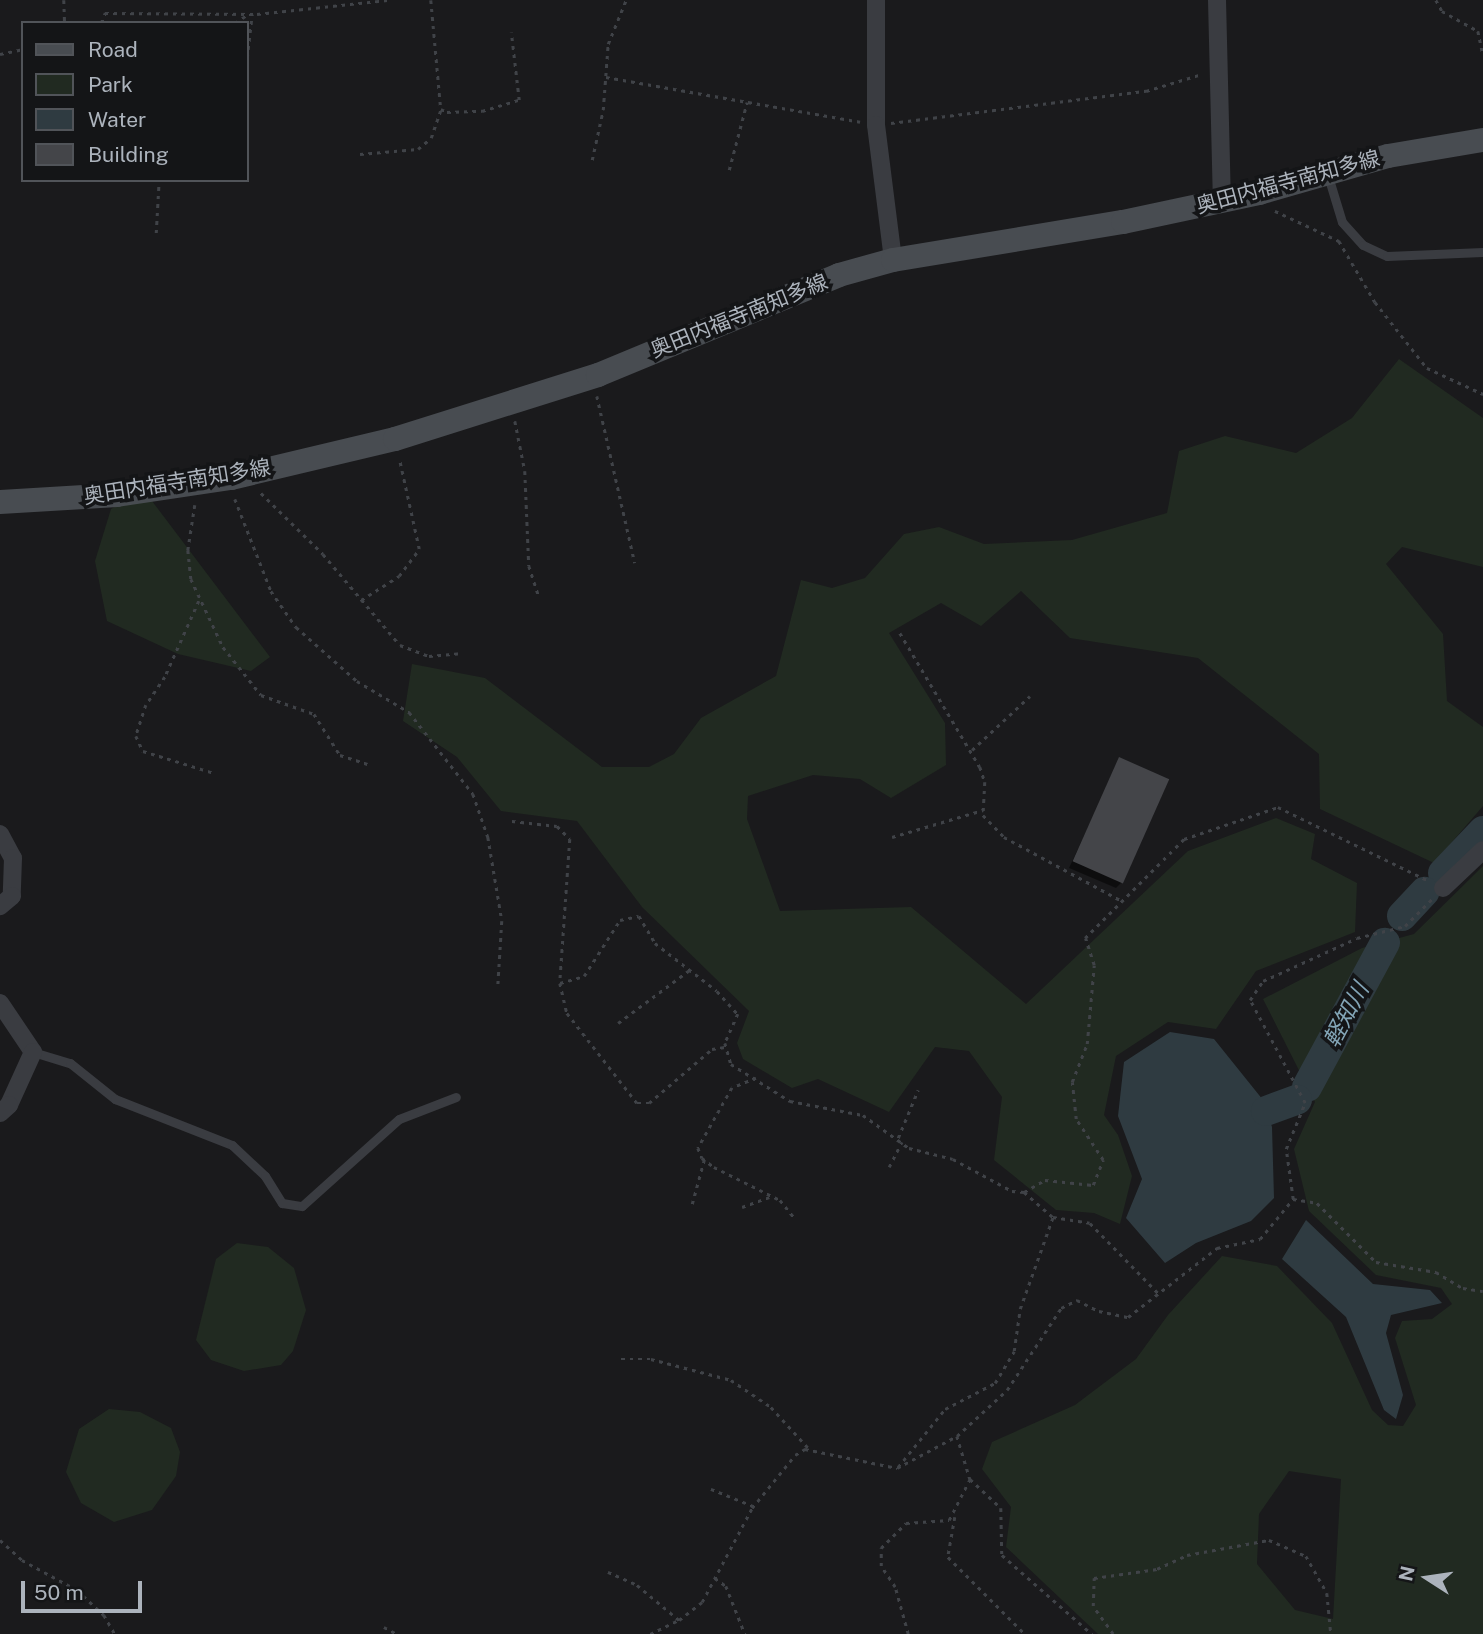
<!DOCTYPE html>
<meta charset="utf-8">
<style>
body{margin:0}
#map{position:relative;width:1483px;height:1634px;overflow:hidden;background:#1a1a1c;font-family:"Public Sans","Noto Sans JP",sans-serif}
div>[style]{position:absolute}
.green>*{inset:0;background:#212a21}
.water>*{inset:0;background:#2f3b41}
.shadow>*{inset:0;background:#0007}
.river>*{height:30px;margin:-15px;padding:0 15px;transform-origin:15px;border-radius:15px;background:#2f3b41}
.building>*{inset:0;background:#444549;transform-origin:0 0}
.path>*{height:2.5px;margin-top:-1.25px;transform-origin:0;background:repeating-linear-gradient(90deg,#404348 0 3.5px,transparent 0 8.5px)}
.service>*{height:9px;margin:-4.5px;padding:0 4.5px;transform-origin:4.5px;border-radius:4.5px;background:#3a3c41}
.minor>*{height:18px;margin:-9px;padding:0 9px;transform-origin:9px;border-radius:9px;background:#3a3c41}
.secondary>*{height:24px;margin:-12px;padding:0 12px;transform-origin:12px;border-radius:12px;background:#484c51}
span{translate:-50% -50%;white-space:nowrap;text-align:center;line-height:1.15;-webkit-text-stroke:7px #141517;paint-order:stroke}
.street-label{font-size:21px;color:#acb3bc}
.water-label{font-size:23px;color:#83a5b7;font-style:italic}
.legend{position:absolute;left:21px;top:21px;width:228px;height:161px;box-sizing:border-box;background:#141517;border:2px solid #515459;margin:0;padding:9px 12px;list-style:none;font-size:21px;color:#acb3bc}
.legend li{display:flex;align-items:center;gap:14px;height:35px}
.legend b{width:35px;border:2px solid #515459}
.north{position:absolute;left:1392px;top:1543px;width:70px;height:70px;-webkit-text-stroke:5px #141517;paint-order:stroke;rotate:282deg;font-size:19px;font-weight:700;line-height:28px;text-align:center;color:#acb3bc}
.north::after{content:'';display:block;margin:auto;width:24px;height:32px;background:#acb3bc;clip-path:polygon(50% 0,100% 100%,50% 72%,0 100%)}
.scale{position:absolute;left:21px;top:1581px;width:121px;height:32px;box-sizing:border-box;border:4px solid #acb3bc;border-top:0;padding-left:9px;font-size:21px;line-height:24px;white-space:nowrap;color:#acb3bc;-webkit-text-stroke:5px #141517;paint-order:stroke}
</style>
<div id="map">
<div class="green">
<i style="clip-path:polygon(1399px 359px,1483px 418px,1483px 567px,1402px 547px,1386px 564px,1443px 634px,1447px 701px,1483px 727px,1483px 806px,1434px 863px,1320px 809px,1319px 754px,1198px 658px,1070px 638px,1021px 591px,981px 626px,941px 603px,889px 633px,945px 723px,946px 765px,891px 798px,860px 779px,813px 775px,748px 796px,747px 819px,780px 911px,911px 907px,1026px 1004px,1188px 851px,1276px 818px,1315px 834px,1311px 859px,1357px 883px,1355px 932px,1256px 971px,1216px 1029px,1168px 1022px,1116px 1056px,1104px 1115px,1118px 1135px,1132px 1176px,1120px 1224px,1094px 1213px,1056px 1210px,994px 1160px,1002px 1097px,969px 1051px,935px 1047px,889px 1112px,818px 1079px,792px 1088px,743px 1059px,737px 1043px,749px 1011px,642px 907px,577px 821px,501px 811px,457px 757px,403px 721px,412px 664px,485px 678px,602px 767px,649px 767px,674px 754px,701px 718px,776px 676px,801px 580px,832px 588px,865px 578px,904px 534px,939px 527px,984px 544px,1072px 540px,1167px 513px,1179px 451px,1225px 436px,1296px 453px,1352px 418px)"></i>
<i style="clip-path:polygon(131px 497px,152px 501px,270px 657px,251px 671px,178px 654px,107px 621px,95px 561px,111px 509px)"></i>
<i style="clip-path:polygon(evenodd,1483px 866px,1483px 1634px,1098px 1634px,1006px 1547px,1011px 1507px,982px 1469px,992px 1442px,1075px 1405px,1136px 1359px,1168px 1315px,1222px 1256px,1277px 1266px,1332px 1323px,1372px 1410px,1388px 1425px,1403px 1426px,1416px 1405px,1395px 1338px,1402px 1321px,1432px 1319px,1452px 1304px,1441px 1288px,1376px 1275px,1309px 1211px,1294px 1149px,1315px 1102px,1263px 999px,1362px 948px,1414px 934px,1483px 866px,1289px 1471px,1341px 1479px,1333px 1619px,1295px 1610px,1257px 1564px,1259px 1514px,1289px 1471px)"></i>
<i style="clip-path:polygon(237px 1243px,268px 1247px,294px 1268px,306px 1310px,293px 1351px,281px 1365px,244px 1371px,211px 1360px,196px 1340px,216px 1259px)"></i>
<i style="clip-path:polygon(109px 1409px,140px 1412px,171px 1428px,180px 1452px,176px 1476px,152px 1510px,114px 1522px,81px 1503px,66px 1472px,79px 1429px)"></i>
</div>
<div class="water">
<i style="clip-path:polygon(1170px 1032px,1214px 1039px,1263px 1100px,1272px 1127px,1274px 1198px,1251px 1221px,1196px 1243px,1165px 1263px,1126px 1218px,1142px 1179px,1118px 1116px,1124px 1062px)"></i>
<i style="clip-path:polygon(1306px 1220px,1373px 1284px,1430px 1290px,1442px 1303px,1391px 1315px,1386px 1333px,1403px 1395px,1396px 1419px,1384px 1410px,1346px 1317px,1282px 1259px)"></i>
</div>
<div class="shadow">
<i style="clip-path:polygon(1120px 759px,1122px 882px,1116px 888px,1069px 868px)"></i>
</div>
<div class="river">
<i style="left:1443px;top:873px;width:58px;rotate:-46.4deg"></i>
<i style="left:1402px;top:916px;width:33px;rotate:-47deg"></i>
<i style="left:1307px;top:1087px;width:164px;rotate:-61.6deg"></i>
<i style="left:1266px;top:1111px;width:33px;rotate:-20deg"></i>
</div>
<div class="building">
<i style="left:1119px;top:757px;width:55px;height:114px;rotate:24deg"></i>
</div>
<div class="path">
<i style="left:64px;top:0;width:23px;rotate:88deg"></i>
<i style="left:431px;top:0;width:109px;rotate:84.8deg"></i>
<i style="left:441px;top:109px;width:7px;rotate:27deg"></i>
<i style="left:447px;top:112px;width:35px;rotate:-2deg"></i>
<i style="left:482px;top:111px;width:39px;rotate:-17deg"></i>
<i style="left:519px;top:100px;width:68px;rotate:-96.7deg"></i>
<i style="left:1436px;top:0;width:13px;rotate:61deg"></i>
<i style="left:1442px;top:11px;width:41px;rotate:29.1deg"></i>
<i style="left:1478px;top:31px;width:24px;rotate:78deg"></i>
<i style="left:101px;top:23px;width:11px;rotate:-68deg"></i>
<i style="left:105px;top:13px;width:152px;rotate:0.4deg"></i>
<i style="left:257px;top:14px;width:131px;rotate:-6.1deg"></i>
<i style="left:235px;top:23px;width:14px;rotate:-34deg"></i>
<i style="left:0;top:54px;width:24px;rotate:-12deg"></i>
<i style="left:247px;top:58px;width:44px;rotate:-83.5deg"></i>
<i style="left:606px;top:77px;width:258px;rotate:10deg"></i>
<i style="left:891px;top:123px;width:257px;rotate:-7.2deg"></i>
<i style="left:1146px;top:91px;width:59px;rotate:-16.9deg"></i>
<i style="left:360px;top:154px;width:58px;rotate:-4.9deg"></i>
<i style="left:418px;top:149px;width:17px;rotate:-40deg"></i>
<i style="left:431px;top:138px;width:31px;rotate:-71deg"></i>
<i style="left:592px;top:160px;width:51px;rotate:-77.6deg"></i>
<i style="left:603px;top:110px;width:66px;rotate:-85.7deg"></i>
<i style="left:608px;top:44px;width:48px;rotate:-67.8deg"></i>
<i style="left:729px;top:170px;width:70px;rotate:-75.2deg"></i>
<i style="left:1275px;top:211px;width:71px;rotate:25.1deg"></i>
<i style="left:1339px;top:241px;width:71px;rotate:59.5deg"></i>
<i style="left:1375px;top:302px;width:84px;rotate:51.8deg"></i>
<i style="left:1427px;top:368px;width:62px;rotate:24.9deg"></i>
<i style="left:156px;top:233px;width:53px;rotate:-86.8deg"></i>
<i style="left:597px;top:396px;width:171px;rotate:77.2deg"></i>
<i style="left:515px;top:421px;width:51px;rotate:78.7deg"></i>
<i style="left:525px;top:471px;width:95px;rotate:87.6deg"></i>
<i style="left:529px;top:566px;width:32px;rotate:72deg"></i>
<i style="left:261px;top:493px;width:87px;rotate:44.5deg"></i>
<i style="left:323px;top:554px;width:119px;rotate:49.8deg"></i>
<i style="left:400px;top:645px;width:31px;rotate:21deg"></i>
<i style="left:429px;top:656px;width:34px;rotate:-5deg"></i>
<i style="left:235px;top:499px;width:99px;rotate:68.6deg"></i>
<i style="left:271px;top:591px;width:44px;rotate:55.2deg"></i>
<i style="left:296px;top:627px;width:81px;rotate:41.5deg"></i>
<i style="left:357px;top:681px;width:61px;rotate:30.8deg"></i>
<i style="left:409px;top:712px;width:104px;rotate:52deg"></i>
<i style="left:473px;top:794px;width:46px;rotate:70.8deg"></i>
<i style="left:488px;top:837px;width:85px;rotate:80.5deg"></i>
<i style="left:502px;top:921px;width:65px;rotate:93.5deg"></i>
<i style="left:195px;top:505px;width:46px;rotate:98.8deg"></i>
<i style="left:188px;top:550px;width:29px;rotate:84deg"></i>
<i style="left:191px;top:579px;width:75px;rotate:64.8deg"></i>
<i style="left:223px;top:647px;width:61px;rotate:51.6deg"></i>
<i style="left:261px;top:695px;width:56px;rotate:19.7deg"></i>
<i style="left:314px;top:714px;width:49px;rotate:57.6deg"></i>
<i style="left:340px;top:755px;width:29px;rotate:18deg"></i>
<i style="left:361px;top:600px;width:45px;rotate:-32.3deg"></i>
<i style="left:399px;top:576px;width:34px;rotate:-53deg"></i>
<i style="left:419px;top:549px;width:93px;rotate:-102.4deg"></i>
<i style="left:199px;top:601px;width:83px;rotate:114.1deg"></i>
<i style="left:165px;top:677px;width:34px;rotate:124deg"></i>
<i style="left:146px;top:705px;width:33px;rotate:108deg"></i>
<i style="left:136px;top:736px;width:17px;rotate:65deg"></i>
<i style="left:143px;top:751px;width:74px;rotate:17.2deg"></i>
<i style="left:900px;top:633px;width:156px;rotate:59.2deg"></i>
<i style="left:980px;top:767px;width:16px;rotate:72deg"></i>
<i style="left:985px;top:782px;width:33px;rotate:93deg"></i>
<i style="left:983px;top:815px;width:30px;rotate:46deg"></i>
<i style="left:1004px;top:837px;width:134px;rotate:28.5deg"></i>
<i style="left:972px;top:750px;width:79px;rotate:-43deg"></i>
<i style="left:512px;top:821px;width:45px;rotate:6.3deg"></i>
<i style="left:557px;top:826px;width:18px;rotate:45deg"></i>
<i style="left:570px;top:839px;width:144px;rotate:94deg"></i>
<i style="left:560px;top:983px;width:25px;rotate:-16deg"></i>
<i style="left:584px;top:976px;width:67px;rotate:-57.3deg"></i>
<i style="left:620px;top:920px;width:19px;rotate:-12deg"></i>
<i style="left:639px;top:916px;width:31px;rotate:59deg"></i>
<i style="left:655px;top:943px;width:78px;rotate:37.7deg"></i>
<i style="left:717px;top:991px;width:31px;rotate:48deg"></i>
<i style="left:738px;top:1014px;width:32px;rotate:114deg"></i>
<i style="left:725px;top:1043px;width:22px;rotate:74deg"></i>
<i style="left:731px;top:1064px;width:70px;rotate:32.1deg"></i>
<i style="left:790px;top:1101px;width:74px;rotate:10.9deg"></i>
<i style="left:863px;top:1115px;width:57px;rotate:35.7deg"></i>
<i style="left:909px;top:1148px;width:45px;rotate:14deg"></i>
<i style="left:953px;top:1159px;width:67px;rotate:28.5deg"></i>
<i style="left:1012px;top:1191px;width:12px;rotate:5deg"></i>
<i style="left:1024px;top:1192px;width:38px;rotate:41deg"></i>
<i style="left:1053px;top:1217px;width:37px;rotate:9deg"></i>
<i style="left:1090px;top:1223px;width:99px;rotate:45.8deg"></i>
<i style="left:892px;top:837px;width:95px;rotate:-16.5deg"></i>
<i style="left:560px;top:983px;width:31px;rotate:77deg"></i>
<i style="left:567px;top:1013px;width:114px;rotate:52.1deg"></i>
<i style="left:637px;top:1103px;width:12px"></i>
<i style="left:649px;top:1103px;width:83px;rotate:-40.6deg"></i>
<i style="left:712px;top:1049px;width:13px;rotate:-9deg"></i>
<i style="left:618px;top:1023px;width:91px;rotate:-36.5deg"></i>
<i style="left:756px;top:1078px;width:26px;rotate:157deg"></i>
<i style="left:732px;top:1088px;width:69px;rotate:119.5deg"></i>
<i style="left:698px;top:1148px;width:11px;rotate:68deg"></i>
<i style="left:702px;top:1158px;width:15px;rotate:37deg"></i>
<i style="left:714px;top:1167px;width:74px;rotate:26.6deg"></i>
<i style="left:780px;top:1200px;width:22px;rotate:51deg"></i>
<i style="left:898px;top:1138px;width:52px;rotate:-67.4deg"></i>
<i style="left:889px;top:1167px;width:28px;rotate:-63deg"></i>
<i style="left:1024px;top:1192px;width:24px;rotate:-30deg"></i>
<i style="left:1045px;top:1180px;width:48px;rotate:5.9deg"></i>
<i style="left:1093px;top:1185px;width:27px;rotate:-68deg"></i>
<i style="left:1103px;top:1160px;width:49px;rotate:-123.4deg"></i>
<i style="left:1076px;top:1119px;width:37px;rotate:-96deg"></i>
<i style="left:1072px;top:1082px;width:41px;rotate:-68.5deg"></i>
<i style="left:1087px;top:1044px;width:79px;rotate:-84.9deg"></i>
<i style="left:1094px;top:965px;width:28px;rotate:-108deg"></i>
<i style="left:1085px;top:938px;width:140px;rotate:-45deg"></i>
<i style="left:1184px;top:839px;width:99px;rotate:-18.8deg"></i>
<i style="left:1278px;top:807px;width:168px;rotate:26.1deg"></i>
<i style="left:1293px;top:1199px;width:24px;rotate:9deg"></i>
<i style="left:1317px;top:1203px;width:83px;rotate:45deg"></i>
<i style="left:1376px;top:1262px;width:61px;rotate:9.5deg"></i>
<i style="left:1436px;top:1272px;width:31px;rotate:31deg"></i>
<i style="left:1463px;top:1288px;width:20px;rotate:9deg"></i>
<i style="left:692px;top:1204px;width:46px;rotate:-74.7deg"></i>
<i style="left:742px;top:1207px;width:29px;rotate:-20deg"></i>
<i style="left:621px;top:1359px;width:30px"></i>
<i style="left:651px;top:1359px;width:83px;rotate:14.7deg"></i>
<i style="left:731px;top:1380px;width:48px;rotate:34deg"></i>
<i style="left:771px;top:1407px;width:59px;rotate:47.7deg"></i>
<i style="left:957px;top:1436px;width:45px;rotate:73.2deg"></i>
<i style="left:970px;top:1479px;width:42px;rotate:43.1deg"></i>
<i style="left:1001px;top:1508px;width:47px;rotate:88.8deg"></i>
<i style="left:1002px;top:1555px;width:120px;rotate:41.3deg"></i>
<i style="left:898px;top:1467px;width:75px;rotate:-51deg"></i>
<i style="left:945px;top:1409px;width:56px;rotate:-27.5deg"></i>
<i style="left:995px;top:1383px;width:37px;rotate:-59deg"></i>
<i style="left:1014px;top:1351px;width:42px;rotate:-81.9deg"></i>
<i style="left:1020px;top:1309px;width:98px;rotate:-70.3deg"></i>
<i style="left:711px;top:1489px;width:45px;rotate:22deg"></i>
<i style="left:955px;top:1517px;width:41px;rotate:99.9deg"></i>
<i style="left:948px;top:1557px;width:109px;rotate:45deg"></i>
<i style="left:0;top:1540px;width:30px;rotate:42deg"></i>
<i style="left:22px;top:1560px;width:63px;rotate:28.6deg"></i>
<i style="left:77px;top:1590px;width:37px;rotate:43deg"></i>
<i style="left:104px;top:1615px;width:22px;rotate:60deg"></i>
<i style="left:608px;top:1572px;width:32px;rotate:24deg"></i>
<i style="left:637px;top:1585px;width:55px;rotate:39.8deg"></i>
<i style="left:715px;top:1578px;width:14px;rotate:36deg"></i>
<i style="left:726px;top:1586px;width:52px;rotate:68.4deg"></i>
<i style="left:384px;top:1627px;width:15px;rotate:28deg"></i>
<i style="left:650px;top:1634px;width:32px;rotate:-26deg"></i>
<i style="left:679px;top:1620px;width:29px;rotate:-38deg"></i>
<i style="left:702px;top:1602px;width:106px;rotate:-62deg"></i>
<i style="left:752px;top:1508px;width:68px;rotate:-50.9deg"></i>
<i style="left:795px;top:1455px;width:12px;rotate:-31deg"></i>
<i style="left:805px;top:1449px;width:94px;rotate:11.7deg"></i>
<i style="left:897px;top:1468px;width:68px;rotate:-28.1deg"></i>
<i style="left:957px;top:1436px;width:68px;rotate:-42.6deg"></i>
<i style="left:1007px;top:1390px;width:98px;rotate:-56.6deg"></i>
<i style="left:1061px;top:1308px;width:18px;rotate:-27deg"></i>
<i style="left:1077px;top:1300px;width:25px;rotate:27deg"></i>
<i style="left:1099px;top:1311px;width:30px;rotate:12deg"></i>
<i style="left:1128px;top:1317px;width:113px;rotate:-37.8deg"></i>
<i style="left:1217px;top:1248px;width:44px;rotate:-11.8deg"></i>
<i style="left:1260px;top:1239px;width:52px;rotate:-50.5deg"></i>
<i style="left:1293px;top:1199px;width:50px;rotate:-98deg"></i>
<i style="left:1286px;top:1149px;width:50px;rotate:-67.6deg"></i>
<i style="left:1305px;top:1103px;width:117px;rotate:-118.1deg"></i>
<i style="left:1250px;top:1000px;width:23px;rotate:-56deg"></i>
<i style="left:1263px;top:981px;width:103px;rotate:-24.6deg"></i>
<i style="left:1357px;top:938px;width:49px;rotate:-14deg"></i>
<i style="left:1405px;top:926px;width:38px;rotate:-45deg"></i>
<i style="left:908px;top:1634px;width:49px;rotate:-105.5deg"></i>
<i style="left:895px;top:1587px;width:25px;rotate:-124deg"></i>
<i style="left:881px;top:1566px;width:18px;rotate:-90deg"></i>
<i style="left:881px;top:1548px;width:35px;rotate:-45deg"></i>
<i style="left:906px;top:1523px;width:43px;rotate:-4deg"></i>
<i style="left:949px;top:1520px;width:46px;rotate:-62.9deg"></i>
<i style="left:1113px;top:1634px;width:34px;rotate:-126deg"></i>
<i style="left:1093px;top:1606px;width:28px;rotate:-88deg"></i>
<i style="left:1094px;top:1578px;width:64px;rotate:-8.1deg"></i>
<i style="left:1157px;top:1569px;width:33px;rotate:-25deg"></i>
<i style="left:1187px;top:1555px;width:83px;rotate:-10.4deg"></i>
<i style="left:1269px;top:1540px;width:40px;rotate:23.4deg"></i>
<i style="left:1306px;top:1556px;width:43px;rotate:60.4deg"></i>
<i style="left:1327px;top:1593px;width:41px;rotate:84.4deg"></i>
</div>
<div class="service">
<i style="left:1328px;top:176px;width:48px;rotate:73.1deg"></i>
<i style="left:1342px;top:222px;width:31px;rotate:48deg"></i>
<i style="left:1363px;top:245px;width:26px;rotate:25deg"></i>
<i style="left:1387px;top:256px;width:96px;rotate:-2.4deg"></i>
<i style="left:33px;top:1052px;width:39px;rotate:17deg"></i>
<i style="left:70px;top:1063px;width:58px;rotate:38.7deg"></i>
<i style="left:115px;top:1099px;width:126px;rotate:21.5deg"></i>
<i style="left:232px;top:1145px;width:45px;rotate:43.2deg"></i>
<i style="left:265px;top:1176px;width:32px;rotate:58deg"></i>
<i style="left:282px;top:1203px;width:20px;rotate:9deg"></i>
<i style="left:302px;top:1206px;width:130px;rotate:-41.9deg"></i>
<i style="left:399px;top:1119px;width:61px;rotate:-21.1deg"></i>
</div>
<div class="minor">
<i style="left:876px;top:0;width:125px;rotate:90deg"></i>
<i style="left:876px;top:125px;width:136px;rotate:82.8deg"></i>
<i style="left:1217px;top:0;width:201px;rotate:88.6deg"></i>
<i style="left:0;top:834px;width:27px;rotate:62deg"></i>
<i style="left:13px;top:858px;width:38px;rotate:92deg"></i>
<i style="left:12px;top:896px;width:16px;rotate:140deg"></i>
<i style="left:1443px;top:888px;width:55px;rotate:-43.5deg"></i>
<i style="left:0;top:1003px;width:59px;rotate:56deg"></i>
<i style="left:33px;top:1052px;width:58px;rotate:114.4deg"></i>
<i style="left:9px;top:1105px;width:12px;rotate:138deg"></i>
</div>
<div class="secondary">
<i style="left:0;top:502px;width:117px;rotate:-3.4deg"></i>
<i style="left:117px;top:495px;width:115px;rotate:-8.5deg"></i>
<i style="left:231px;top:478px;width:169px;rotate:-13.4deg"></i>
<i style="left:395px;top:439px;width:213px;rotate:-17.5deg"></i>
<i style="left:598px;top:375px;width:261px;rotate:-22.5deg"></i>
<i style="left:839px;top:275px;width:56px;rotate:-15.5deg"></i>
<i style="left:893px;top:260px;width:233px;rotate:-9.4deg"></i>
<i style="left:1123px;top:222px;width:139px;rotate:-12deg"></i>
<i style="left:1259px;top:193px;width:134px;rotate:-16deg"></i>
<i style="left:1388px;top:156px;width:96px;rotate:-9.6deg"></i>
</div>
<div class="street-label">
<span style="left:1288px;top:182px;rotate:-15deg">奥田内福寺南知多線</span>
<span style="left:739px;top:316px;rotate:-22deg">奥田内福寺南知多線</span>
<span style="left:177px;top:482px;rotate:-9deg">奥田内福寺南知多線</span>
</div>
<div class="water-label">
<span style="left:1346px;top:1015px;rotate:-62deg">軽知川</span>
</div>
<ul class="legend">
<li><b style="height:9px;background:#484c51"></b>Road</li>
<li><b style="height:19px;background:#212a21"></b>Park</li>
<li><b style="height:19px;background:#2f3b41"></b>Water</li>
<li><b style="height:19px;background:#444549"></b>Building</li>
</ul>
<div class="north">N</div>
<div class="scale">50 m</div>
</div>
